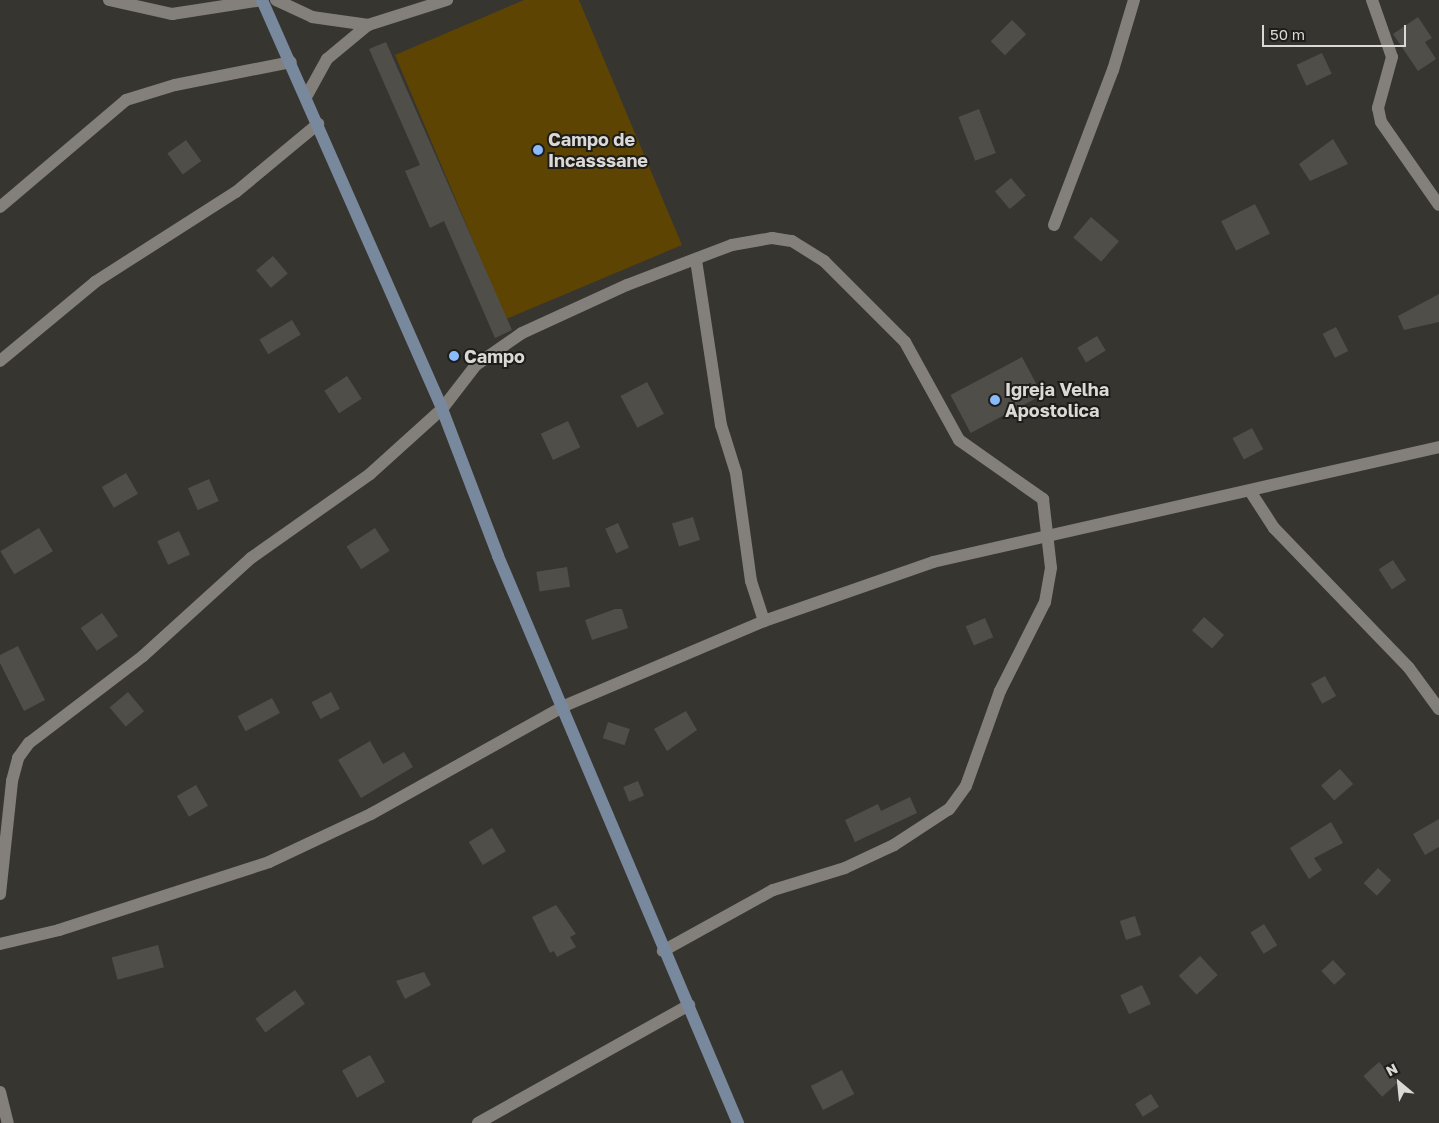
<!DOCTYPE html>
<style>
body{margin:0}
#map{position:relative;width:1439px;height:1123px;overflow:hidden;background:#373530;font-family:"Golos Text",sans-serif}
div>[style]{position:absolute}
.green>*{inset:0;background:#5d4403}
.building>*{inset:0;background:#504e49;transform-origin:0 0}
.street>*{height:12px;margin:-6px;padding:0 6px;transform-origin:6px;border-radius:6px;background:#83807b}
.secondary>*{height:12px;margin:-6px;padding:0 6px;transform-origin:6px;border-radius:6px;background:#78889d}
.dots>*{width:14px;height:14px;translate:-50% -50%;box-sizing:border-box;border:2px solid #1e1d1a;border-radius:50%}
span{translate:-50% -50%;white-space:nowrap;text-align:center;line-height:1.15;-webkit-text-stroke:4px #1e1d1a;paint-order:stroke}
.poi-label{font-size:18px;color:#dbd9d6;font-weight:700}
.left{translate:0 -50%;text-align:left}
.north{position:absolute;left:1374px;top:1058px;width:50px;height:50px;-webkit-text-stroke:4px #1e1d1a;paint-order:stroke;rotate:332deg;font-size:14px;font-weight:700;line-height:20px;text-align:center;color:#dbd9d6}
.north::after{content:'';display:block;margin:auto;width:18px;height:22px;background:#dbd9d6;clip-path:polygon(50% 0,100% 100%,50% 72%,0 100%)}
.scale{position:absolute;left:1262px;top:25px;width:144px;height:22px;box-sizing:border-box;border:2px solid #dbd9d6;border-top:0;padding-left:6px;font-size:15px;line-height:18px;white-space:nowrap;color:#dbd9d6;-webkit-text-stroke:4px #1e1d1a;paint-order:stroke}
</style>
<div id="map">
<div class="green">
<i style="clip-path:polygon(524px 0,579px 0,682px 245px,506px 319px,395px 55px)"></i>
</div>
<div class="building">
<i style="clip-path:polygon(1418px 17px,1432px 38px,1425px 42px,1436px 59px,1418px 71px,1393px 34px)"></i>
<i style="left:1012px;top:20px;width:20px;height:30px;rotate:45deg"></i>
<i style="clip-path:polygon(386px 42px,512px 330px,495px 338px,444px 221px,430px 228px,405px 171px,420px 165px,369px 49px)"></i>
<i style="left:1322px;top:53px;width:23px;height:28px;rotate:65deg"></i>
<i style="left:979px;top:109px;width:47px;height:22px;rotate:69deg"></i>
<i style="clip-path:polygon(1333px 139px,1348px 164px,1310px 181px,1299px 164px)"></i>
<i style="left:186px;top:140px;width:26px;height:23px;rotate:54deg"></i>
<i style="left:1011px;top:178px;width:23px;height:21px;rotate:50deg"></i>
<i style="left:1255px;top:204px;width:33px;height:38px;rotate:63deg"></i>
<i style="left:1091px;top:217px;width:37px;height:27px;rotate:41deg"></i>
<i style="left:273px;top:256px;width:23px;height:22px;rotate:50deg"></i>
<i style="clip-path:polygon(1439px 294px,1439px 322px,1404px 330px,1398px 316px)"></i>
<i style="left:292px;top:320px;width:17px;height:38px;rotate:59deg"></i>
<i style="left:1336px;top:327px;width:27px;height:15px;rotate:63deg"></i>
<i style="left:1097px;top:336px;width:17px;height:23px;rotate:59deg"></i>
<i style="left:1022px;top:357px;width:43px;height:81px;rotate:62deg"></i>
<i style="left:347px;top:376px;width:27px;height:27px;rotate:57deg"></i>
<i style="left:647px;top:382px;width:36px;height:30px;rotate:62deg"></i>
<i style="left:568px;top:421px;width:29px;height:30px;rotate:65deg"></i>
<i style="left:1252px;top:428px;width:24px;height:22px;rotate:62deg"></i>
<i style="left:126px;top:473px;width:24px;height:28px;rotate:60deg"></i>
<i style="left:209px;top:479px;width:24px;height:23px;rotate:66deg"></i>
<i style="left:693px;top:517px;width:24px;height:22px;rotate:73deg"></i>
<i style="left:618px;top:523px;width:27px;height:14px;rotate:66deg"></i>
<i style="left:39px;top:528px;width:27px;height:45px;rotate:59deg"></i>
<i style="left:375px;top:528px;width:27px;height:34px;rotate:57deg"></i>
<i style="left:179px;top:531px;width:26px;height:24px;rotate:65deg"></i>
<i style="left:1393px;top:560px;width:24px;height:17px;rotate:57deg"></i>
<i style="left:567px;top:567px;width:20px;height:31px;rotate:81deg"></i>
<i style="clip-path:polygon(615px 609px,622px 609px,628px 628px,592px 640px,585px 620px)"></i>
<i style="left:102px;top:613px;width:28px;height:26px;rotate:55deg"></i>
<i style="left:1204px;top:617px;width:27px;height:18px;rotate:42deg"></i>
<i style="left:985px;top:618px;width:21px;height:21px;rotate:67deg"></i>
<i style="clip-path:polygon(18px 646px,45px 700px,24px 711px,0 663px,0 655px)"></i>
<i style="left:1325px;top:676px;width:23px;height:16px;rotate:61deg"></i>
<i style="left:128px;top:692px;width:25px;height:24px;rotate:50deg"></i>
<i style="left:331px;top:692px;width:19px;height:22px;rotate:62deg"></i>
<i style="left:272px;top:698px;width:17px;height:39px;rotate:62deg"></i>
<i style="clip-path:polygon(686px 711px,697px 730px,667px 751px,654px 729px)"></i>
<i style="left:608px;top:722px;width:23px;height:17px;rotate:18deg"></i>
<i style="clip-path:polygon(370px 741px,383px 764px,404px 752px,413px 767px,361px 798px,338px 760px)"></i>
<i style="left:1340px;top:769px;width:20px;height:25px;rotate:49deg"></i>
<i style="left:638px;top:781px;width:16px;height:16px;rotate:68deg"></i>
<i style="left:196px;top:785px;width:24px;height:22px;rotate:60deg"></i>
<i style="clip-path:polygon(910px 797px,917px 813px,855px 842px,845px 820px,878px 804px,881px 811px)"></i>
<i style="clip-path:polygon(1439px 819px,1439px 847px,1425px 855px,1413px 834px)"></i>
<i style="clip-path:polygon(1331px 822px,1343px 843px,1314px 858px,1322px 870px,1309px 879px,1290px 848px)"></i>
<i style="left:492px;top:828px;width:27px;height:27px;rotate:59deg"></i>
<i style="left:1378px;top:868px;width:18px;height:21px;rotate:43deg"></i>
<i style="clip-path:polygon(556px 905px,576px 934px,570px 937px,576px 947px,557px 957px,554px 951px,550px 953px,532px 917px)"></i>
<i style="left:1135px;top:916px;width:20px;height:16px;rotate:72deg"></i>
<i style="left:1264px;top:924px;width:25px;height:16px;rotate:58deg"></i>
<i style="left:158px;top:945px;width:23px;height:48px;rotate:75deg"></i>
<i style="left:1200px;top:956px;width:26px;height:29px;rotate:47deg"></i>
<i style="left:1333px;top:960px;width:19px;height:16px;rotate:47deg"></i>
<i style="clip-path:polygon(424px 972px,431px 985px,405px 999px,396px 981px)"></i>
<i style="left:1142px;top:985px;width:21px;height:24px;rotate:65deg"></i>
<i style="left:295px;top:990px;width:17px;height:49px;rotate:54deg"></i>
<i style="left:370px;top:1055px;width:31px;height:32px;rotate:61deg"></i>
<i style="left:1379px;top:1062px;width:28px;height:21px;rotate:48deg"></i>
<i style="left:842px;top:1070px;width:27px;height:35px;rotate:63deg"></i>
<i style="left:1151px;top:1094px;width:15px;height:19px;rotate:58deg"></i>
</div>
<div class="street">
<i style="left:109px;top:0;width:65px;rotate:12.5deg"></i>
<i style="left:172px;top:14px;width:91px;rotate:-8.8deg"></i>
<i style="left:276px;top:0;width:40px;rotate:25deg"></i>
<i style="left:312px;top:17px;width:57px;rotate:8.1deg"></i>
<i style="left:1372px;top:0;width:60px;rotate:70.7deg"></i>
<i style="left:1392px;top:57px;width:53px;rotate:105.4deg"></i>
<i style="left:1378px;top:108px;width:14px;rotate:78deg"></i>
<i style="left:1381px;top:122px;width:101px;rotate:55.1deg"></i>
<i style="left:306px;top:97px;width:43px;rotate:-61.1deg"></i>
<i style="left:327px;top:59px;width:53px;rotate:-39.7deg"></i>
<i style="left:368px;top:25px;width:83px;rotate:-17.6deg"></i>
<i style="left:0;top:207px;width:165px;rotate:-40.3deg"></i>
<i style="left:126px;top:100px;width:51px;rotate:-17deg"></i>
<i style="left:175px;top:85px;width:118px;rotate:-11.2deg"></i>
<i style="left:1054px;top:225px;width:166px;rotate:-69.2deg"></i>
<i style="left:1113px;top:70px;width:73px;rotate:-73.3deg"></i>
<i style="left:696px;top:260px;width:167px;rotate:81.4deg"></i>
<i style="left:721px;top:425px;width:50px;rotate:72.6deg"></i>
<i style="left:736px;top:473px;width:109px;rotate:82.1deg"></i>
<i style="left:751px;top:581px;width:42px;rotate:72deg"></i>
<i style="left:0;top:361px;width:124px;rotate:-39.7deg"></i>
<i style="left:95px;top:282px;width:167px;rotate:-32.6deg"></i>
<i style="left:236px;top:192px;width:107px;rotate:-39.7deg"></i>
<i style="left:1250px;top:491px;width:44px;rotate:57deg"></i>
<i style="left:1274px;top:528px;width:194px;rotate:46deg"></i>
<i style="left:1409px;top:668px;width:51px;rotate:53.8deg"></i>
<i style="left:0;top:894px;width:114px;rotate:-83.9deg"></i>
<i style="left:12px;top:781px;width:24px;rotate:-75deg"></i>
<i style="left:18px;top:758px;width:19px;rotate:-54deg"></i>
<i style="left:29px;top:743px;width:143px;rotate:-37.3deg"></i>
<i style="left:143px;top:656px;width:146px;rotate:-42.2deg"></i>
<i style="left:251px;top:558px;width:146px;rotate:-35.2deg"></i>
<i style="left:370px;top:474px;width:97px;rotate:-42.1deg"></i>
<i style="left:442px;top:409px;width:56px;rotate:-52.3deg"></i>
<i style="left:476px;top:365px;width:56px;rotate:-34.8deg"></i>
<i style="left:522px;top:333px;width:115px;rotate:-24.6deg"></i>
<i style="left:627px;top:285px;width:112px;rotate:-20.9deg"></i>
<i style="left:732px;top:245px;width:41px;rotate:-9.9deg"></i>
<i style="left:772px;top:238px;width:20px;rotate:9deg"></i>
<i style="left:792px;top:241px;width:38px;rotate:32deg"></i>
<i style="left:824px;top:261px;width:115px;rotate:45deg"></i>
<i style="left:905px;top:342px;width:112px;rotate:61.1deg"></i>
<i style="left:959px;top:440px;width:103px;rotate:35.1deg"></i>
<i style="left:1043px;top:499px;width:69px;rotate:83.4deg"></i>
<i style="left:1051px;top:568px;width:35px;rotate:100deg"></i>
<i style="left:1045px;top:602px;width:100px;rotate:116.8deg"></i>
<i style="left:1000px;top:691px;width:101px;rotate:109.7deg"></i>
<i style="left:966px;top:786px;width:29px;rotate:126deg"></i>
<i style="left:949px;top:809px;width:66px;rotate:146.8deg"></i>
<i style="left:894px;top:845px;width:54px;rotate:154.9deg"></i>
<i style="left:845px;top:868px;width:75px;rotate:163deg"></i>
<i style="left:773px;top:890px;width:126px;rotate:151deg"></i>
<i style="left:0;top:944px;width:61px;rotate:-13.3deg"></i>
<i style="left:59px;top:930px;width:221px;rotate:-17.9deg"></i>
<i style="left:269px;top:862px;width:113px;rotate:-25.2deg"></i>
<i style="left:371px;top:814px;width:221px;rotate:-29.2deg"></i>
<i style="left:564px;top:706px;width:217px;rotate:-23deg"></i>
<i style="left:764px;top:621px;width:179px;rotate:-19.2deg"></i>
<i style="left:933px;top:562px;width:519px;rotate:-12.8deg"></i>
<i style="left:0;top:1092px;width:32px;rotate:76deg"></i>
<i style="left:478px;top:1123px;width:242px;rotate:-29.2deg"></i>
</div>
<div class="secondary">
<i style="left:262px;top:0;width:447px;rotate:66.2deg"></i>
<i style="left:442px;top:409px;width:157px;rotate:69.1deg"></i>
<i style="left:498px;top:556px;width:616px;rotate:67.06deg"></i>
</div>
<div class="dots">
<i style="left:538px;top:150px;background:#88bafc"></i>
<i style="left:454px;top:356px;background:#88bafc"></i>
<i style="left:995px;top:400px;background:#88bafc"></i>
</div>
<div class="poi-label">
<span class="left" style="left:548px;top:150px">Campo de<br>Incasssane</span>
<span class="left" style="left:464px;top:356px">Campo</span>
<span class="left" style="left:1005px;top:400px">Igreja Velha<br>Apostolica</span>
</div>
<div class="north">N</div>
<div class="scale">50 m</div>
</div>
